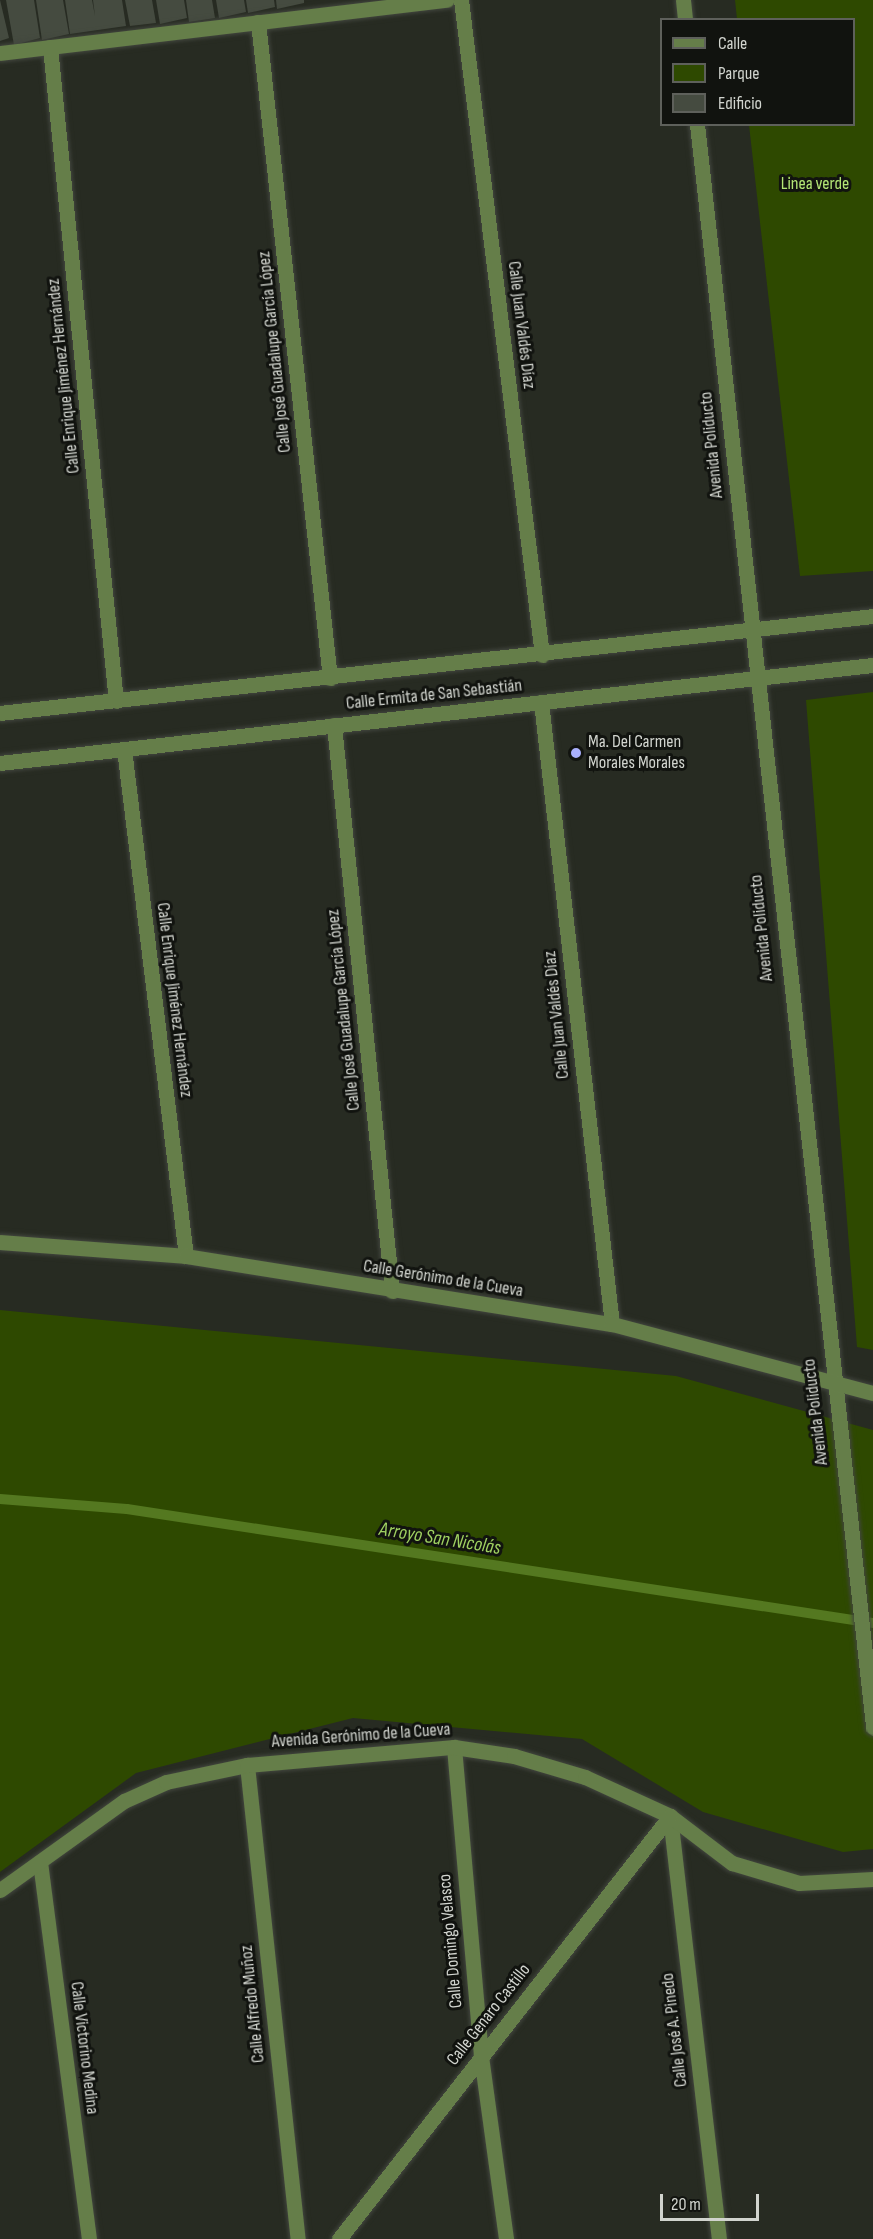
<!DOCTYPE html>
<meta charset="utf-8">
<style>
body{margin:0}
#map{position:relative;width:873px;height:2239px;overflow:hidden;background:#272b22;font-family:"Sofia Sans Condensed",sans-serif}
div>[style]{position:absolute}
.green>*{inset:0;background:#2e4900}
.stream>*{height:10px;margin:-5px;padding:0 5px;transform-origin:5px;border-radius:5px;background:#547820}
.building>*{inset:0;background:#454b40}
.roads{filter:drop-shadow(0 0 2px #42463e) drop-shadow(0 0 2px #42463e)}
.minor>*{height:15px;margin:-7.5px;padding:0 7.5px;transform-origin:7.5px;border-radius:7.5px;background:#657e49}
.dots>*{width:16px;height:16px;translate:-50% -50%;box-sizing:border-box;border:3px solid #11130f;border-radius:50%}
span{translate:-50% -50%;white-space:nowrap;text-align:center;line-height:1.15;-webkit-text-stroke:6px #11130f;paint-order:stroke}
.park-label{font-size:18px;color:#b3e675}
.street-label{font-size:18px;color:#d1d4ce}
.poi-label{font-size:18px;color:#d1d4ce}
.left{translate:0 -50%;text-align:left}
.water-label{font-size:20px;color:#9fd161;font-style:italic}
.legend{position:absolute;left:660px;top:18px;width:195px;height:108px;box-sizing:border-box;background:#11130f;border:2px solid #5e605b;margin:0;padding:8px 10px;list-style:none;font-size:18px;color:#d1d4ce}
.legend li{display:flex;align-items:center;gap:12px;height:30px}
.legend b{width:30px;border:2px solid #5e605b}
.scale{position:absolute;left:660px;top:2194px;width:99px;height:27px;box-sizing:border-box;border:3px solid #d1d4ce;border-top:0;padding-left:8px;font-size:18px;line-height:21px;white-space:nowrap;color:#d1d4ce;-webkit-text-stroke:4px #11130f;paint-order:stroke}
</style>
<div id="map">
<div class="green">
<i style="clip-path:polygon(735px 0,873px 0,873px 571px,800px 576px,749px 125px,854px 124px,854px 20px,737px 19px)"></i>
<i style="clip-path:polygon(873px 692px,873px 1350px,857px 1347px,806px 700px)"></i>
<i style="clip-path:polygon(0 1310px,676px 1376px,873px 1430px,873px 1849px,843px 1852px,703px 1812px,582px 1739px,353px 1718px,136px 1773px,0 1872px)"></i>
</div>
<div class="stream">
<i style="left:0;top:1499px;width:127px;rotate:4.5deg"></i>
<i style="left:127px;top:1509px;width:755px;rotate:8.69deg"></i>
</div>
<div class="building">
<i style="clip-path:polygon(0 0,9px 38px,0 41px)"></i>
<i style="clip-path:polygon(6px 0,34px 0,40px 38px,14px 45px)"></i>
<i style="clip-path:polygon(36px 0,63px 0,69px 34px,42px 40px)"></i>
<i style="clip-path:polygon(65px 0,92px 0,95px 16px,93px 0,122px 0,126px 26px,70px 34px)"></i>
<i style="clip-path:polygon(125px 0,152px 0,156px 23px,130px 26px)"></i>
<i style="clip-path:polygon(156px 0,184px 0,187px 18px,160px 24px)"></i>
<i style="clip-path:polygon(186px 0,212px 0,215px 18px,189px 22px)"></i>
<i style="clip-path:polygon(216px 0,244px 0,246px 12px,219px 18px)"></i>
<i style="clip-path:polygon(246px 0,274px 0,275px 7px,248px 13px)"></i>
<i style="clip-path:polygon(276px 0,304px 0,304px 3px,277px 9px)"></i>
</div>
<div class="roads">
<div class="minor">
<i style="left:461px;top:0;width:660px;rotate:82.95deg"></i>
<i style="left:683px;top:0;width:20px;rotate:84deg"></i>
<i style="left:258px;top:22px;width:660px;rotate:83.74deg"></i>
<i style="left:50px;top:47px;width:657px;rotate:84.24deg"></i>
<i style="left:0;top:53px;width:450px;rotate:-6.8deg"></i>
<i style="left:697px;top:124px;width:1613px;rotate:83.73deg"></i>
<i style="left:541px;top:702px;width:626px;rotate:83.49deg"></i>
<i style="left:0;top:713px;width:878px;rotate:-6.34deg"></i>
<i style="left:334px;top:725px;width:569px;rotate:84.15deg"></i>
<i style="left:124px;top:749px;width:511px;rotate:83.03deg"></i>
<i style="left:0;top:763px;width:878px;rotate:-6.41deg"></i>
<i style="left:0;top:1242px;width:187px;rotate:4.3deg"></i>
<i style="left:186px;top:1256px;width:431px;rotate:9.1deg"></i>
<i style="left:612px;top:1324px;width:270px;rotate:14.8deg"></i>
<i style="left:454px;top:1747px;width:310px;rotate:85deg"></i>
<i style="left:481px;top:2056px;width:185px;rotate:82.2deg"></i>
<i style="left:247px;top:1765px;width:477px;rotate:83.9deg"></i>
<i style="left:670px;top:1816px;width:426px;rotate:83.4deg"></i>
<i style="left:40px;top:1862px;width:380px;rotate:82.6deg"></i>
<i style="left:0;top:1890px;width:153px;rotate:-35.7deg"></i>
<i style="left:124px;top:1801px;width:46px;rotate:-24.3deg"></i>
<i style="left:166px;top:1782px;width:83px;rotate:-11.9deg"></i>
<i style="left:247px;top:1765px;width:208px;rotate:-5deg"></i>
<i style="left:454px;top:1747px;width:61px;rotate:8.5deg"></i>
<i style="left:514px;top:1756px;width:74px;rotate:16.5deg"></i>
<i style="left:585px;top:1777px;width:94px;rotate:24.6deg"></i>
<i style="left:670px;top:1816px;width:78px;rotate:37.2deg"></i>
<i style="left:732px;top:1863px;width:70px;rotate:16.6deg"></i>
<i style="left:799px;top:1883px;width:74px;rotate:-3.1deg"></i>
<i style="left:339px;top:2239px;width:537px;rotate:-51.96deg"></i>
</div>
</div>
<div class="dots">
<i style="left:576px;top:753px;background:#a9b0fc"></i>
</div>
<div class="park-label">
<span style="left:815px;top:184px">Linea verde</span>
</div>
<div class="street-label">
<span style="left:521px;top:325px;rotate:83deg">Calle Juan Valdés Díaz</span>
<span style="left:275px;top:352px;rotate:-96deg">Calle José Guadalupe García López</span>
<span style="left:64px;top:376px;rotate:-96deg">Calle Enrique Jiménez Hernández</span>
<span style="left:712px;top:445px;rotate:-96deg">Avenida Poliducto</span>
<span style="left:434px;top:695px;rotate:-6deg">Calle Ermita de San Sebastián</span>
<span style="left:762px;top:928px;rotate:-96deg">Avenida Poliducto</span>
<span style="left:174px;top:1000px;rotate:83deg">Calle Enrique Jiménez Hernández</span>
<span style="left:344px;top:1010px;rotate:-96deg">Calle José Guadalupe García López</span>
<span style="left:557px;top:1015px;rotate:-96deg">Calle Juan Valdés Díaz</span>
<span style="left:443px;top:1279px;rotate:9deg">Calle Gerónimo de la Cueva</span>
<span style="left:816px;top:1412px;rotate:-97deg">Avenida Poliducto</span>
<span style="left:361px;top:1736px;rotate:-4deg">Avenida Gerónimo de la Cueva</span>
<span style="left:451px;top:1941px;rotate:-95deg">Calle Domingo Velasco</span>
<span style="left:253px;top:2004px;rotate:-96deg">Calle Alfredo Muñoz</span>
<span style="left:489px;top:2015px;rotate:-52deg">Calle Genaro Castillo</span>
<span style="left:675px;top:2030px;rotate:-97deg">Calle José A. Pinedo</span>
<span style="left:84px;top:2048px;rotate:83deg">Calle Victorino Medina</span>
</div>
<div class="poi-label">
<span class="left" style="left:588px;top:753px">Ma. Del Carmen<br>Morales Morales</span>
</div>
<div class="water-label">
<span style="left:440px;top:1539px;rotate:9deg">Arroyo San Nicolás</span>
</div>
<ul class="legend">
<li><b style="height:8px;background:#657e49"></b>Calle</li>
<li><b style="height:16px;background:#2e4900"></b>Parque</li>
<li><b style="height:16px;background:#454b40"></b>Edificio</li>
</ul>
<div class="scale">20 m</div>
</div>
